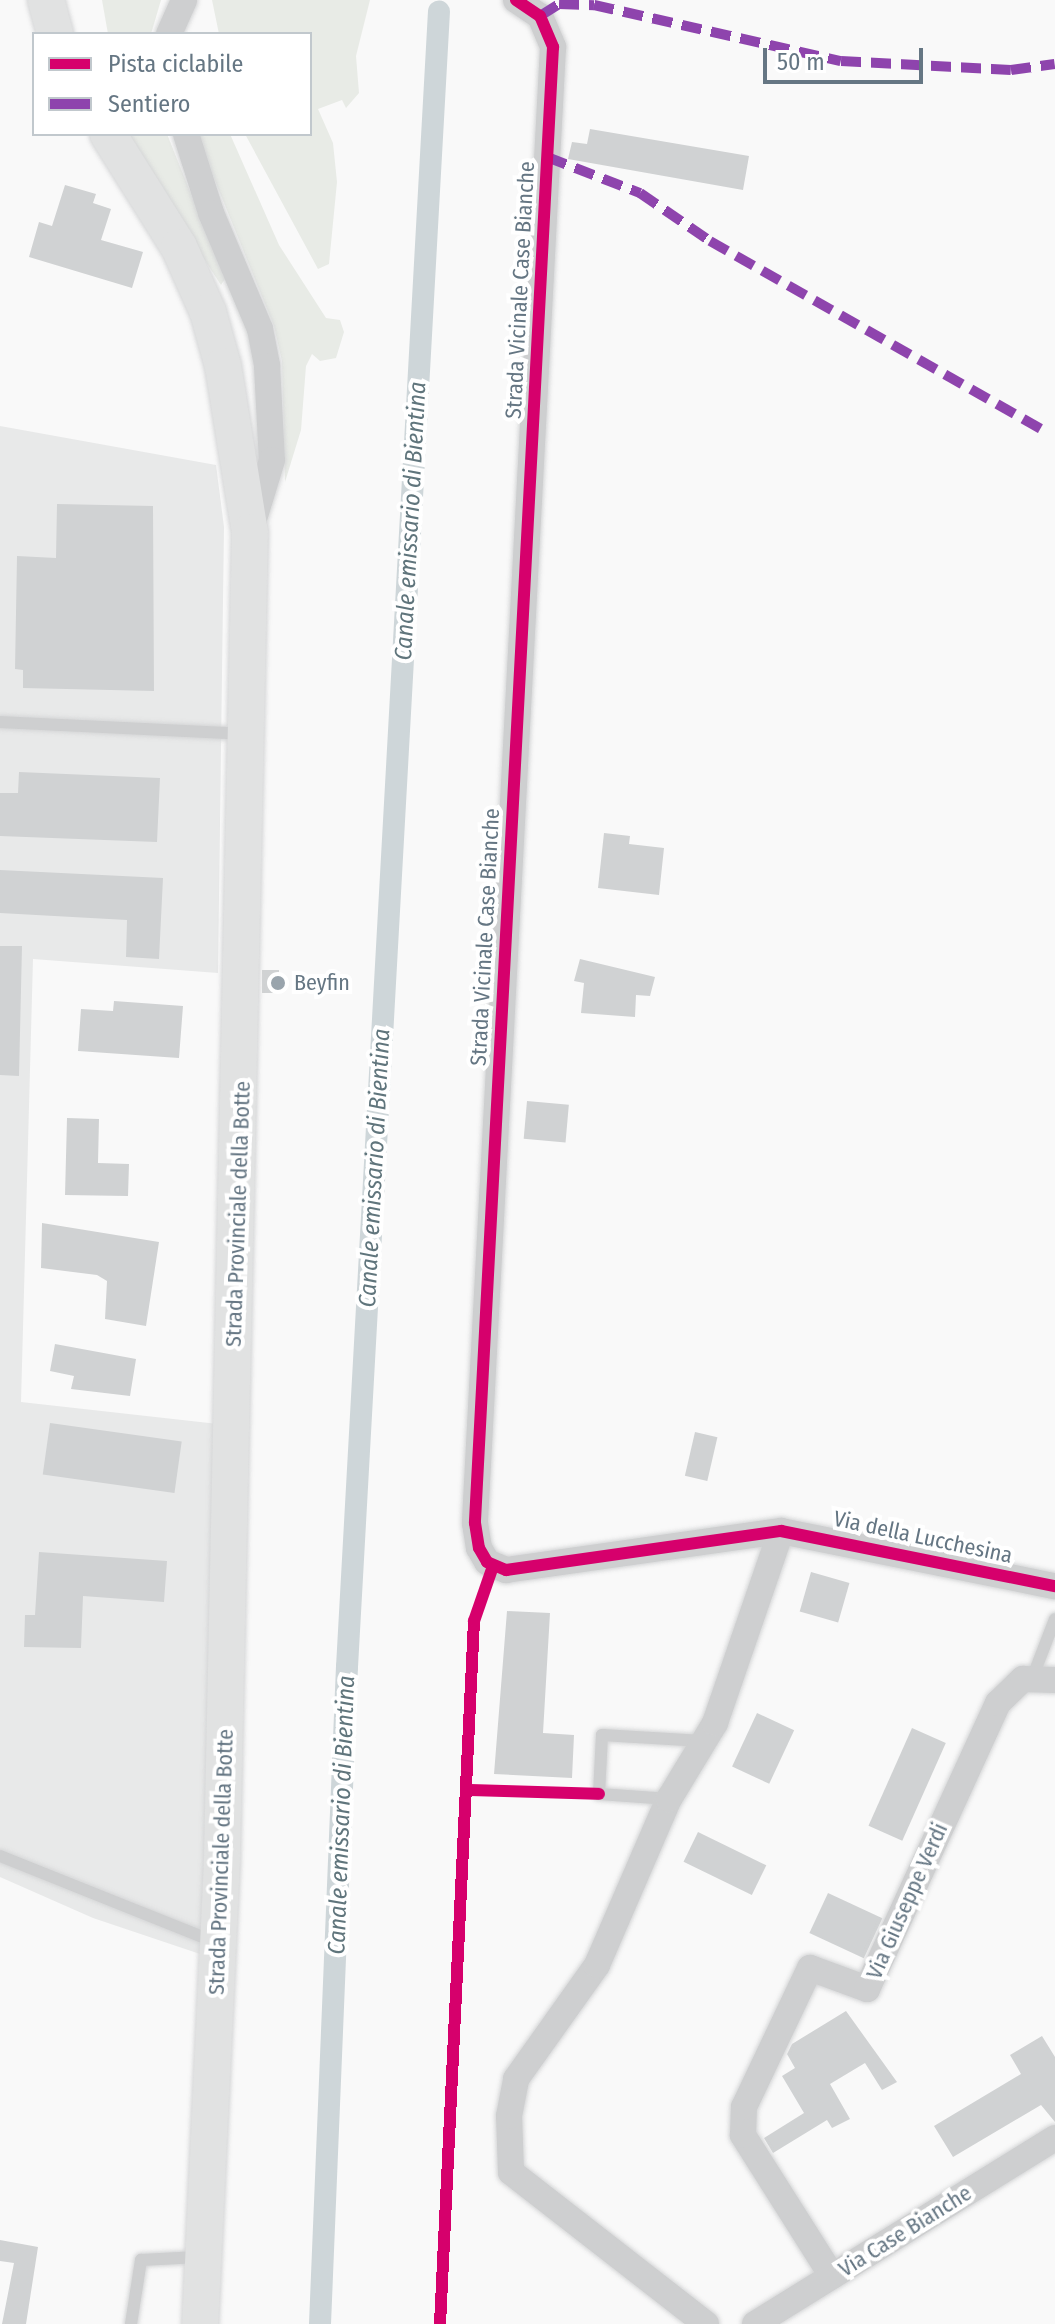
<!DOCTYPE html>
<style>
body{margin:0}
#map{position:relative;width:1055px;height:2324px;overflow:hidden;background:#f9f9f9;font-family:"Fira Sans Condensed",sans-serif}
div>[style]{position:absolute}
.built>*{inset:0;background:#e8e9e9}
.green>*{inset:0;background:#e8ebe6}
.canal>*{height:22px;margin:-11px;padding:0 11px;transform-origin:11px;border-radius:11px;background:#ced6d9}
.building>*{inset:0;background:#d0d2d3;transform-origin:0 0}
.roads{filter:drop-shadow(0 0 2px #d5d6d7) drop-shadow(0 0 2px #d5d6d7)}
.service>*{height:12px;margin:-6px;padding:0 6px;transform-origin:6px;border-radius:6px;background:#cecfd0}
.minor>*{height:26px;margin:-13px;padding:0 13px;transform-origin:13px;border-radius:13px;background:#cecfd0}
.secondary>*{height:36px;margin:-18px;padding:0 18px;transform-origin:18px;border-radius:18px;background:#e1e2e2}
.quiet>*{height:10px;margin-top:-5px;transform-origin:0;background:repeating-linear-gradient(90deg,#8e44ad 0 20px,transparent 0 30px)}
.cycleway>*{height:12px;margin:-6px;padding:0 6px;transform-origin:6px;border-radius:6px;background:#d6006c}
.dots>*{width:22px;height:22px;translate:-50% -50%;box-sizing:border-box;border:4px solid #fff;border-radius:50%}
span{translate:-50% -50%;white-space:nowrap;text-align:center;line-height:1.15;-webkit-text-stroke:8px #fff;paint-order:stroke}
.street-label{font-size:22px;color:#657683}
.poi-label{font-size:22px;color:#657683}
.left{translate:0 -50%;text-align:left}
.water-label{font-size:24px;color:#60757c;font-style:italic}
.legend{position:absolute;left:32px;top:32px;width:280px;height:104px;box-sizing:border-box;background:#fff;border:2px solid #c1c8cd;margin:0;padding:10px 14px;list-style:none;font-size:24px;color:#657683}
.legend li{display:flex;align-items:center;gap:16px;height:40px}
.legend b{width:40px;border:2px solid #c1c8cd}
.scale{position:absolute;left:763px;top:48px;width:160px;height:36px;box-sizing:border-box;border:4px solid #657683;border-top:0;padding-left:10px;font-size:24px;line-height:28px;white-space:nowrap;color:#657683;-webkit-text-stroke:6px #fff;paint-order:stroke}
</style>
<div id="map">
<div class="built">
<i style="clip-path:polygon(0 426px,216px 465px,224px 527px,218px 973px,33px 959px,21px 1402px,218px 1424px,203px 1955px,93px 1918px,0 1877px)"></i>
</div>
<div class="green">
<i style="clip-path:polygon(102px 0,161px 0,151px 34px,108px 34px)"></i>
<i style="clip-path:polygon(212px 0,370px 0,356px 56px,359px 93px,346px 108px,342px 100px,318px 109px,333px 143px,337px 182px,329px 264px,318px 269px,245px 134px,310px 134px,310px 34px,219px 34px)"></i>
<i style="clip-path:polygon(122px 134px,167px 134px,225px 279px,221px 285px)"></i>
<i style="clip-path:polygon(196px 134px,230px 134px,279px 245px,326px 318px,340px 320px,344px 332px,336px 358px,320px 361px,312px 354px,306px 366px,301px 430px,285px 482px,282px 361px,274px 326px)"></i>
</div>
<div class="canal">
<i style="left:320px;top:2324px;width:658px;rotate:-87.65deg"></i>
<i style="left:347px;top:1667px;width:1658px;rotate:-86.82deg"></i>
</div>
<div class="building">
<i style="clip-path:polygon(590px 129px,749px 156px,743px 190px,568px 159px,572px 142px,587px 144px)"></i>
<i style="clip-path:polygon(65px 185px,96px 194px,93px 203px,111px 209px,101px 240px,143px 252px,132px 288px,29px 257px,39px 222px,52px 226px)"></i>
<i style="clip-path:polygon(57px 504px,153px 506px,154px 691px,23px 688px,23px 670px,15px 669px,17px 556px,56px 558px)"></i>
<i style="clip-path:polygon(19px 772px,160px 778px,157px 842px,0 836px,0 793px,18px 793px)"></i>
<i style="clip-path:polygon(604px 833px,630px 836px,629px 844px,664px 848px,659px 895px,598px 888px)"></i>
<i style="clip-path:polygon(0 870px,163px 878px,159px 959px,126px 957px,127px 920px,0 913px)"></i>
<i style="clip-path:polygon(0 946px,22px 946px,19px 1076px,0 1075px)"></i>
<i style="clip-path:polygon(580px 959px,655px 977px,650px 996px,636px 995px,635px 1017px,581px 1013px,584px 983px,574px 981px)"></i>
<i style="left:262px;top:970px;width:17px;height:23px"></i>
<i style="clip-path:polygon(114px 1001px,183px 1006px,179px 1058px,78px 1051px,81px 1009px,113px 1011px)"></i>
<i style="left:527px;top:1101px;width:42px;height:38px;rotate:5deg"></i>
<i style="clip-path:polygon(67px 1118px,99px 1119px,98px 1163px,129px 1164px,128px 1196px,65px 1195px)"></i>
<i style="clip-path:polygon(42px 1223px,159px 1242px,146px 1326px,105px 1319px,107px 1281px,97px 1275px,41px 1268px)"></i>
<i style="clip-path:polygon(55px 1344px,136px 1359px,130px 1396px,71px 1389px,74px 1376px,50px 1371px)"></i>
<i style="left:50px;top:1423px;width:133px;height:52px;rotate:8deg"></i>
<i style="left:695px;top:1432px;width:23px;height:45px;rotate:13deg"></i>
<i style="clip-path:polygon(39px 1552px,167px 1561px,164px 1602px,83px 1596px,81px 1648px,24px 1647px,25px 1615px,35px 1615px)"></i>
<i style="left:811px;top:1572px;width:40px;height:41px;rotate:16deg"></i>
<i style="clip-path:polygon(507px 1611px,550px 1613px,543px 1733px,574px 1735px,572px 1778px,494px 1774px)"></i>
<i style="left:757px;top:1713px;width:41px;height:59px;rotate:25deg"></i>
<i style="left:912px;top:1728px;width:37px;height:107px;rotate:24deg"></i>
<i style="left:698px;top:1832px;width:76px;height:33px;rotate:26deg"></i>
<i style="left:828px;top:1893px;width:60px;height:44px;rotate:25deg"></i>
<i style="clip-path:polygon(846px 2011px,897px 2082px,882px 2090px,865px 2063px,830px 2084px,850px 2119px,832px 2128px,827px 2120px,773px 2153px,764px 2138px,804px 2113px,782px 2076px,795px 2068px,787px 2054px,792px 2044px)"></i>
<i style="clip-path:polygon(1042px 2036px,1055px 2057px,1055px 2122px,1041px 2105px,953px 2157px,934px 2126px,1021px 2074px,1010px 2055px)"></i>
<i style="clip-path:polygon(0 2240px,38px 2247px,26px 2324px,2px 2324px,14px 2263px,0 2261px)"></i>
</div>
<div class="roads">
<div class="service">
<i style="left:0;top:722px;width:242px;rotate:2.8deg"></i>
<i style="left:1033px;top:1676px;width:61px;rotate:-68.9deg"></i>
<i style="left:669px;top:1799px;width:70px;rotate:-175.9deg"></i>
<i style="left:599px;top:1794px;width:59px;rotate:-87.1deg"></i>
<i style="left:602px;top:1735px;width:101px;rotate:3.4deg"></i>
<i style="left:0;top:1856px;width:232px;rotate:21.8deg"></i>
<i style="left:131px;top:2324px;width:65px;rotate:-81.1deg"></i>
<i style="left:141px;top:2260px;width:57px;rotate:-3deg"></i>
</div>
<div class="minor">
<i style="left:516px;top:0;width:29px;rotate:34deg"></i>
<i style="left:540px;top:16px;width:34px;rotate:67deg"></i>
<i style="left:553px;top:47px;width:1478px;rotate:93.03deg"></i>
<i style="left:475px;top:1523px;width:25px;rotate:81deg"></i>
<i style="left:479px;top:1548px;width:16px;rotate:60deg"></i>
<i style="left:487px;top:1562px;width:21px;rotate:23deg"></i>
<i style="left:506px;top:1570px;width:278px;rotate:-8.1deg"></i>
<i style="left:781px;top:1531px;width:279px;rotate:11.4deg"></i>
<i style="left:169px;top:34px;width:37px;rotate:-66deg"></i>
<i style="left:186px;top:134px;width:83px;rotate:72.4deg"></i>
<i style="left:211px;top:213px;width:126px;rotate:67.1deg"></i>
<i style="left:260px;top:329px;width:38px;rotate:79deg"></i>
<i style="left:267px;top:366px;width:94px;rotate:87deg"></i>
<i style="left:272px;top:460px;width:75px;rotate:107deg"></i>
<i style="left:832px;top:2276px;width:167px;rotate:-122.3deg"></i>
<i style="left:743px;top:2135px;width:28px;rotate:-88deg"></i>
<i style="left:744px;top:2107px;width:154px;rotate:-64.6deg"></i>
<i style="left:810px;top:1968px;width:61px;rotate:20.2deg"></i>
<i style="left:867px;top:1989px;width:315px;rotate:-65.4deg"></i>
<i style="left:998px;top:1703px;width:35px;rotate:-44deg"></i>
<i style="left:1023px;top:1679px;width:32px;rotate:2deg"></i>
<i style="left:706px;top:2324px;width:247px;rotate:-142.1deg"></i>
<i style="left:511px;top:2172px;width:56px;rotate:-92deg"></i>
<i style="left:509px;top:2116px;width:38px;rotate:-79deg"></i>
<i style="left:516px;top:2079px;width:140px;rotate:-54.6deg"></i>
<i style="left:597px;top:1965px;width:181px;rotate:-66.6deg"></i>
<i style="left:669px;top:1799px;width:89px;rotate:-58.8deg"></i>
<i style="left:715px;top:1723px;width:203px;rotate:-71deg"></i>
<i style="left:755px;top:2324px;width:353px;rotate:-31.8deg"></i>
</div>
<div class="secondary">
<i style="left:46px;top:0;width:35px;rotate:75deg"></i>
<i style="left:108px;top:134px;width:133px;rotate:57.9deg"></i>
<i style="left:179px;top:247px;width:71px;rotate:66deg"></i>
<i style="left:208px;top:312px;width:56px;rotate:74.5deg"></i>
<i style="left:223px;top:366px;width:168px;rotate:80.8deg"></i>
<i style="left:250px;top:532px;width:1329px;rotate:91.21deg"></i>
<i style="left:222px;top:1861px;width:464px;rotate:92.7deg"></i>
</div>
</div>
<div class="quiet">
<i style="left:540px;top:16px;width:22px;rotate:-32deg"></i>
<i style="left:559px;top:4px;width:35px;rotate:2deg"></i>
<i style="left:594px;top:5px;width:253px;rotate:12.8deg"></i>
<i style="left:841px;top:61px;width:170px;rotate:3deg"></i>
<i style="left:1011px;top:70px;width:44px;rotate:-7.8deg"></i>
<i style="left:547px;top:157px;width:100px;rotate:21.2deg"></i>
<i style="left:640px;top:193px;width:85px;rotate:34.4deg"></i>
<i style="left:710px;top:241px;width:383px;rotate:29.6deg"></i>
</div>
<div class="cycleway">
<i style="left:516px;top:0;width:29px;rotate:34deg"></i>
<i style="left:540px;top:16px;width:34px;rotate:67deg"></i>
<i style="left:553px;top:47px;width:1478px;rotate:93.03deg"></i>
<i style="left:475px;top:1523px;width:25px;rotate:81deg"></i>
<i style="left:479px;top:1548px;width:16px;rotate:60deg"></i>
<i style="left:487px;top:1562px;width:21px;rotate:23deg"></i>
<i style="left:506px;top:1570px;width:278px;rotate:-8.1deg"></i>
<i style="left:781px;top:1531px;width:279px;rotate:11.4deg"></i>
<i style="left:468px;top:1790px;width:131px;rotate:1.7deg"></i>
<i style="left:440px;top:2324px;width:704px;rotate:-87.23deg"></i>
<i style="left:474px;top:1621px;width:58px;rotate:-70.9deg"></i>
</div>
<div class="dots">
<i style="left:278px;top:983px;background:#99a4ac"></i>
</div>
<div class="street-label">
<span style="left:520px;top:290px;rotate:-87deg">Strada Vicinale Case Bianche</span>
<span style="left:485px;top:937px;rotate:-87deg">Strada Vicinale Case Bianche</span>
<span style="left:238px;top:1214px;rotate:-88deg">Strada Provinciale della Botte</span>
<span style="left:923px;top:1537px;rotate:12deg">Via della Lucchesina</span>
<span style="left:221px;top:1862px;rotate:-88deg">Strada Provinciale della Botte</span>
<span style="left:907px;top:1901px;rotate:-66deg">Via Giuseppe Verdi</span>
<span style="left:905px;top:2231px;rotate:-32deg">Via Case Bianche</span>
</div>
<div class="poi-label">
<span class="left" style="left:294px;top:983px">Beyfin</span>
</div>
<div class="water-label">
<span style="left:411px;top:521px;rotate:-87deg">Canale emissario di Bientina</span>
<span style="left:375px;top:1168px;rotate:-87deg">Canale emissario di Bientina</span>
<span style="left:342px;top:1815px;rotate:-88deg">Canale emissario di Bientina</span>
</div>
<ul class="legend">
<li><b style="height:10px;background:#d6006c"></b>Pista ciclabile</li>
<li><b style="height:10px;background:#8e44ad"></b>Sentiero</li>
</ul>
<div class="scale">50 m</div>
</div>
